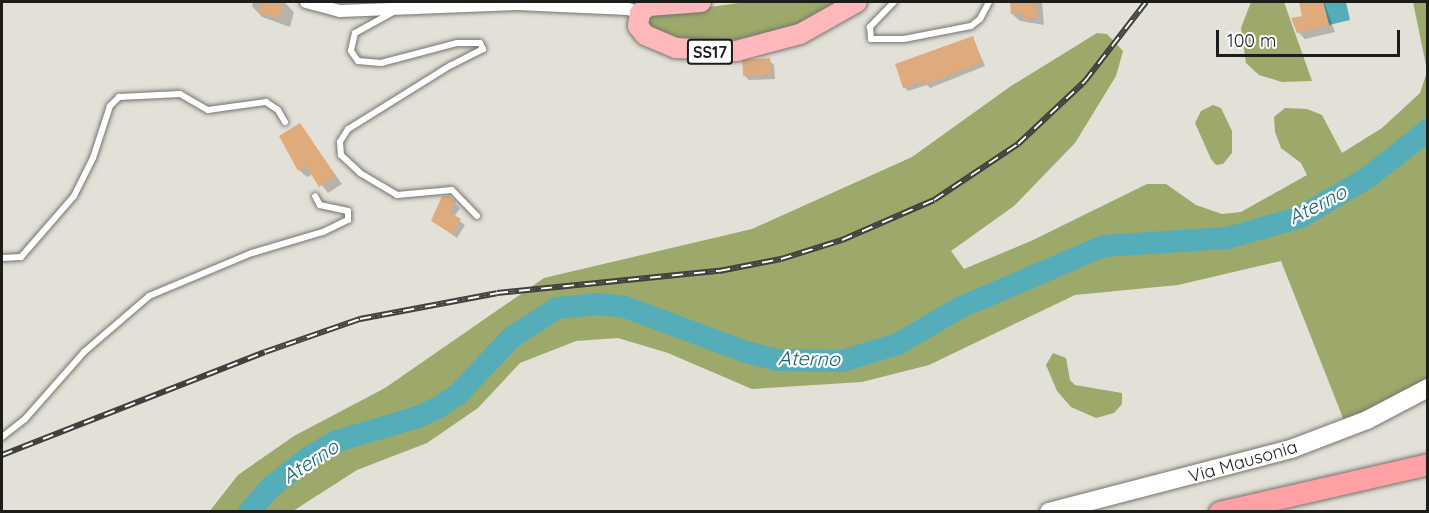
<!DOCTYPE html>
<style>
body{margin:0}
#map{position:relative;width:1429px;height:513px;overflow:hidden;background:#e2e0d7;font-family:Quicksand,sans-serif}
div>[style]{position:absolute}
.forest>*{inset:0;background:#9ca96a}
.water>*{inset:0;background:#54adb9}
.shadow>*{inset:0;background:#0003}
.river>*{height:22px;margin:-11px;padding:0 11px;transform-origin:11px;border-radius:11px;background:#54adb9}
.building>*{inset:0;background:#dfab7d;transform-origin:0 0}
.roads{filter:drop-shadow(0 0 2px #75746c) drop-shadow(0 0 2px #75746c)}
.service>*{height:6px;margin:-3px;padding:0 3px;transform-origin:3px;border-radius:3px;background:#fff}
.minor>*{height:12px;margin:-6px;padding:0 6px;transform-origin:6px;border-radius:6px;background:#fff}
.secondary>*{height:18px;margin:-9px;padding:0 9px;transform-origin:9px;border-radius:9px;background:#fff}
.primary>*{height:20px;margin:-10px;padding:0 10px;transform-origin:10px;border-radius:10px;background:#feb8bb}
.trunk>*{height:21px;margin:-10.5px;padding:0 10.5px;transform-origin:10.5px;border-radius:10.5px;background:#fea0a4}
.rail>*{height:6px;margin-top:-3px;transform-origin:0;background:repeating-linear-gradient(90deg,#fff 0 11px,#40403c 0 22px);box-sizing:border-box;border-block:2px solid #40403c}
span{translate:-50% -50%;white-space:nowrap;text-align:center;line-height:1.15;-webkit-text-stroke:4.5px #fff;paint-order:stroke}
.shield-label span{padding:2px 4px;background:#fff;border:2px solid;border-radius:4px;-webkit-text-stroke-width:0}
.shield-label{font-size:16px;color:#1c1c19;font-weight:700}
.street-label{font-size:18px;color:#1c1c19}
.water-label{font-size:20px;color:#17616a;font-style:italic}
.frame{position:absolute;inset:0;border:3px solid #1c1c19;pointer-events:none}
.scale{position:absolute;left:1216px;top:30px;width:184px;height:27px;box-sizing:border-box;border:3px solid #1c1c19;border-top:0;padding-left:8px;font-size:18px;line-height:21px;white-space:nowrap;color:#1c1c19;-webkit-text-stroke:4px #fff;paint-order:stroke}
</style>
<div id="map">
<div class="forest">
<i style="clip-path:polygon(746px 2px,841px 2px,804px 22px,734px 42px,701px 44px,667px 37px,647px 25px,652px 15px)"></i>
<i style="clip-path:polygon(1251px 2px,1284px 2px,1312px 81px,1282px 82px,1259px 75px,1246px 63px,1241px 28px)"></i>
<i style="clip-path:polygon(1413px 2px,1427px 2px,1427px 70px)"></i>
<i style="clip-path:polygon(1097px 33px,1107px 34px,1123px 51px,1116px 76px,1075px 143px,1014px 206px,951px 251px,964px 269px,1031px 241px,1147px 184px,1166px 184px,1196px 205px,1222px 214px,1241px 212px,1307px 175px,1301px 163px,1281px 148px,1275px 132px,1274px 117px,1285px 108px,1307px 109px,1322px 115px,1342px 153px,1382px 128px,1420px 93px,1427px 72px,1427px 378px,1345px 423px,1281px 261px,1178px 285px,1075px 295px,929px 365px,862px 382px,752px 389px,668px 353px,618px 338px,576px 341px,520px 363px,478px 408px,427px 443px,357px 470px,293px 511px,209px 512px,238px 475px,294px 436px,385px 388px,544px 278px,752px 229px,912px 157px,1011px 86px)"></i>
<i style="clip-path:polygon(1213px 105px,1221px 108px,1232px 131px,1232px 153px,1223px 164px,1216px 165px,1211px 159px,1195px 123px,1201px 111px)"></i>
<i style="clip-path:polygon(1053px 353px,1066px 358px,1070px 380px,1075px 385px,1122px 393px,1122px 404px,1114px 413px,1096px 418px,1071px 407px,1057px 391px,1046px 365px)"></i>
</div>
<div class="water">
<i style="clip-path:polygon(1323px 2px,1346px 2px,1350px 20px,1329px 25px)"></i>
</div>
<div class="shadow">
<i style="clip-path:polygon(253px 2px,284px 2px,294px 12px,290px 27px,262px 17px,252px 6px)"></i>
<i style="clip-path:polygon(1011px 2px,1042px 2px,1044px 25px,1020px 21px,1012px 14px)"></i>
<i style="clip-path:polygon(1300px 2px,1324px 2px,1335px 32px,1305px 39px,1298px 32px,1303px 17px)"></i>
<i style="clip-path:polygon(973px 38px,985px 66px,930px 88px,927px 85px,908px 91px,904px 87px)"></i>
<i style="clip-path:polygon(769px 60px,774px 65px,775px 79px,749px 80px,744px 75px)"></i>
<i style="clip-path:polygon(299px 125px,342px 184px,328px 193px,313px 174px,307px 177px,299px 170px)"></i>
<i style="clip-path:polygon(448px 197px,460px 208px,454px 217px,465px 225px,457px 238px,433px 221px)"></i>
</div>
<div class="river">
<i style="left:249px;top:512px;width:35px;rotate:-49deg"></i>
<i style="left:272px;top:486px;width:47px;rotate:-38.1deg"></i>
<i style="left:309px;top:457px;width:32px;rotate:-30deg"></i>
<i style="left:337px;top:441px;width:84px;rotate:-16.5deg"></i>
<i style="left:418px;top:417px;width:23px;rotate:-25deg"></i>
<i style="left:439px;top:407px;width:23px;rotate:-34deg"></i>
<i style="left:458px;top:394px;width:79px;rotate:-46.5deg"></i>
<i style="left:512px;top:337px;width:54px;rotate:-32.8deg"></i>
<i style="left:557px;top:308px;width:41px;rotate:-5.6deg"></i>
<i style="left:598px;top:304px;width:27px;rotate:6deg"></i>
<i style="left:625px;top:307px;width:129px;rotate:20.4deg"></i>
<i style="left:746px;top:352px;width:33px;rotate:14deg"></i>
<i style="left:778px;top:360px;width:64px;rotate:0.9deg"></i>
<i style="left:842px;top:361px;width:59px;rotate:-16.9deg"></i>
<i style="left:898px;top:344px;width:71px;rotate:-30.5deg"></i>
<i style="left:959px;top:308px;width:158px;rotate:-23.2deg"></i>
<i style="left:1104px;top:246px;width:123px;rotate:-3.7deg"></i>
<i style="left:1227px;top:238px;width:77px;rotate:-15.8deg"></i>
<i style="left:1301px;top:217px;width:77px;rotate:-30.6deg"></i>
<i style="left:1367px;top:178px;width:78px;rotate:-38.2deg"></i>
</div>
<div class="building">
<i style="clip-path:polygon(261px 2px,284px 2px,280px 18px,258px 13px)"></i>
<i style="clip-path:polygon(1010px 2px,1036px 2px,1037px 18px,1023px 19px,1023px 13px,1011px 14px)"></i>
<i style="clip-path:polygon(1299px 2px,1323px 2px,1329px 25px,1297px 33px,1291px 18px,1302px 16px)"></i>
<i style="clip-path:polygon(973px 36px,982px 62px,925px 85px,924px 81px,903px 88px,895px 64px)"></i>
<i style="left:770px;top:58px;width:16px;height:28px;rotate:86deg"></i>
<i style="clip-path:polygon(300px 123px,336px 176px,319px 187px,306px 166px,298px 171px,279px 136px)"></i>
<i style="clip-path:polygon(442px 196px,449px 196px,456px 202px,449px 212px,461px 219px,452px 234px,431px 221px)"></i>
</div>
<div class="roads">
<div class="service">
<i style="left:894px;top:2px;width:35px;rotate:134deg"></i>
<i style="left:870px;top:27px;width:12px;rotate:85deg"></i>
<i style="left:871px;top:39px;width:33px"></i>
<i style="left:904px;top:39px;width:68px;rotate:-11deg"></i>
<i style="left:971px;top:26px;width:11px;rotate:-38deg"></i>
<i style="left:980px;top:19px;width:19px;rotate:-62deg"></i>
<i style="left:393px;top:12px;width:43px;rotate:151.1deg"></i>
<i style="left:355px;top:33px;width:18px;rotate:103deg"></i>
<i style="left:351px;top:51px;width:12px;rotate:55deg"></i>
<i style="left:358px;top:61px;width:23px;rotate:5deg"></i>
<i style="left:381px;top:63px;width:79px;rotate:-14.7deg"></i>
<i style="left:457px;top:43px;width:23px"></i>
<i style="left:480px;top:43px;width:7px;rotate:63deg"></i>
<i style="left:483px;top:49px;width:36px;rotate:153deg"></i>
<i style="left:451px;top:65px;width:121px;rotate:148.1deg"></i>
<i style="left:348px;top:129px;width:15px;rotate:122deg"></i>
<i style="left:340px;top:142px;width:13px;rotate:86deg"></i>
<i style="left:341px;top:155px;width:26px;rotate:43deg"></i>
<i style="left:360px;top:173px;width:43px;rotate:30.7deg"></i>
<i style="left:397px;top:195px;width:55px;rotate:-5.2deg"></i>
<i style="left:452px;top:190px;width:36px;rotate:46deg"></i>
<i style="left:2px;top:258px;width:19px;rotate:-3deg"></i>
<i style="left:21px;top:257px;width:81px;rotate:-49deg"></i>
<i style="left:74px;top:196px;width:42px;rotate:-63.4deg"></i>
<i style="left:93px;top:158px;width:55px;rotate:-71.9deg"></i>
<i style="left:110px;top:106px;width:13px;rotate:-45deg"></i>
<i style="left:119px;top:97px;width:61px;rotate:-2.8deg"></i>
<i style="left:180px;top:94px;width:32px;rotate:30deg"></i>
<i style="left:208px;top:110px;width:59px;rotate:-7.9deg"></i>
<i style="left:266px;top:102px;width:14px;rotate:34deg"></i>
<i style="left:278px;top:110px;width:14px;rotate:60deg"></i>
<i style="left:2px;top:437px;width:29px;rotate:-38deg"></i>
<i style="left:25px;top:419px;width:89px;rotate:-48.6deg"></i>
<i style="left:84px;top:352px;width:86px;rotate:-40.7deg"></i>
<i style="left:149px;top:296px;width:112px;rotate:-22.7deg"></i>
<i style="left:252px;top:253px;width:74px;rotate:-16.5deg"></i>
<i style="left:323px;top:232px;width:28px;rotate:-26deg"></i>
<i style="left:348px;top:220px;width:9px;rotate:-90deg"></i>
<i style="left:348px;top:211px;width:29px;rotate:-168deg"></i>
<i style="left:320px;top:205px;width:10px;rotate:-119deg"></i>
</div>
<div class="minor">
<i style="left:306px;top:2px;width:35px;rotate:15deg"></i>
<i style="left:340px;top:11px;width:177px;rotate:-2.3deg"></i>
<i style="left:517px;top:4px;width:111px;rotate:2.6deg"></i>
<i style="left:628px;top:9px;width:13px;rotate:18deg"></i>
</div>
<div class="secondary">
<i style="left:1049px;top:512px;width:250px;rotate:-14.6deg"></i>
<i style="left:1291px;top:449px;width:81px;rotate:-20.9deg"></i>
<i style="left:1367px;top:420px;width:69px;rotate:-27.7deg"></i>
</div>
<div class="primary">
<i style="left:701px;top:2px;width:53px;rotate:175.7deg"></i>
<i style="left:648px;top:6px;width:11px;rotate:139deg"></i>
<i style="left:640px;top:13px;width:13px;rotate:99deg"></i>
<i style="left:638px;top:26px;width:11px;rotate:52deg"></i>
<i style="left:645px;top:35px;width:34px;rotate:23deg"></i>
<i style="left:676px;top:48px;width:60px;rotate:2.9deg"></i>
<i style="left:736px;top:51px;width:66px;rotate:-14.9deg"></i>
<i style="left:800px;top:34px;width:65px;rotate:-29.3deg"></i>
</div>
<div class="trunk">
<i style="left:1219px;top:512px;width:214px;rotate:-12.9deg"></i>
</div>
</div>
<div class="rail">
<i style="left:2px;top:455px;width:282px;rotate:-21.4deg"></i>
<i style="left:265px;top:352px;width:101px;rotate:-19.2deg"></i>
<i style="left:360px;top:319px;width:139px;rotate:-10.7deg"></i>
<i style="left:497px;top:293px;width:223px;rotate:-5.7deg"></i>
<i style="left:719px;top:271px;width:63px;rotate:-11deg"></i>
<i style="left:781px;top:259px;width:64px;rotate:-17.3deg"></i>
<i style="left:842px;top:240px;width:100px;rotate:-23.5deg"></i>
<i style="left:934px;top:200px;width:101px;rotate:-33.7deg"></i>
<i style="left:1018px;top:144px;width:92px;rotate:-43.2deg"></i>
<i style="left:1085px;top:81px;width:100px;rotate:-52.3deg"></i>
</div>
<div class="shield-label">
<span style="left:710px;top:52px">SS17</span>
</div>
<div class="street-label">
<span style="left:1243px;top:462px;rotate:-16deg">Via Mausonia</span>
</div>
<div class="water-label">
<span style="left:1317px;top:204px;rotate:-27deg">Aterno</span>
<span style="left:809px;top:358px;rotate:1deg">Aterno</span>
<span style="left:310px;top:461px;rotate:-33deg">Aterno</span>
</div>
<div class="frame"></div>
<div class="scale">100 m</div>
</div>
